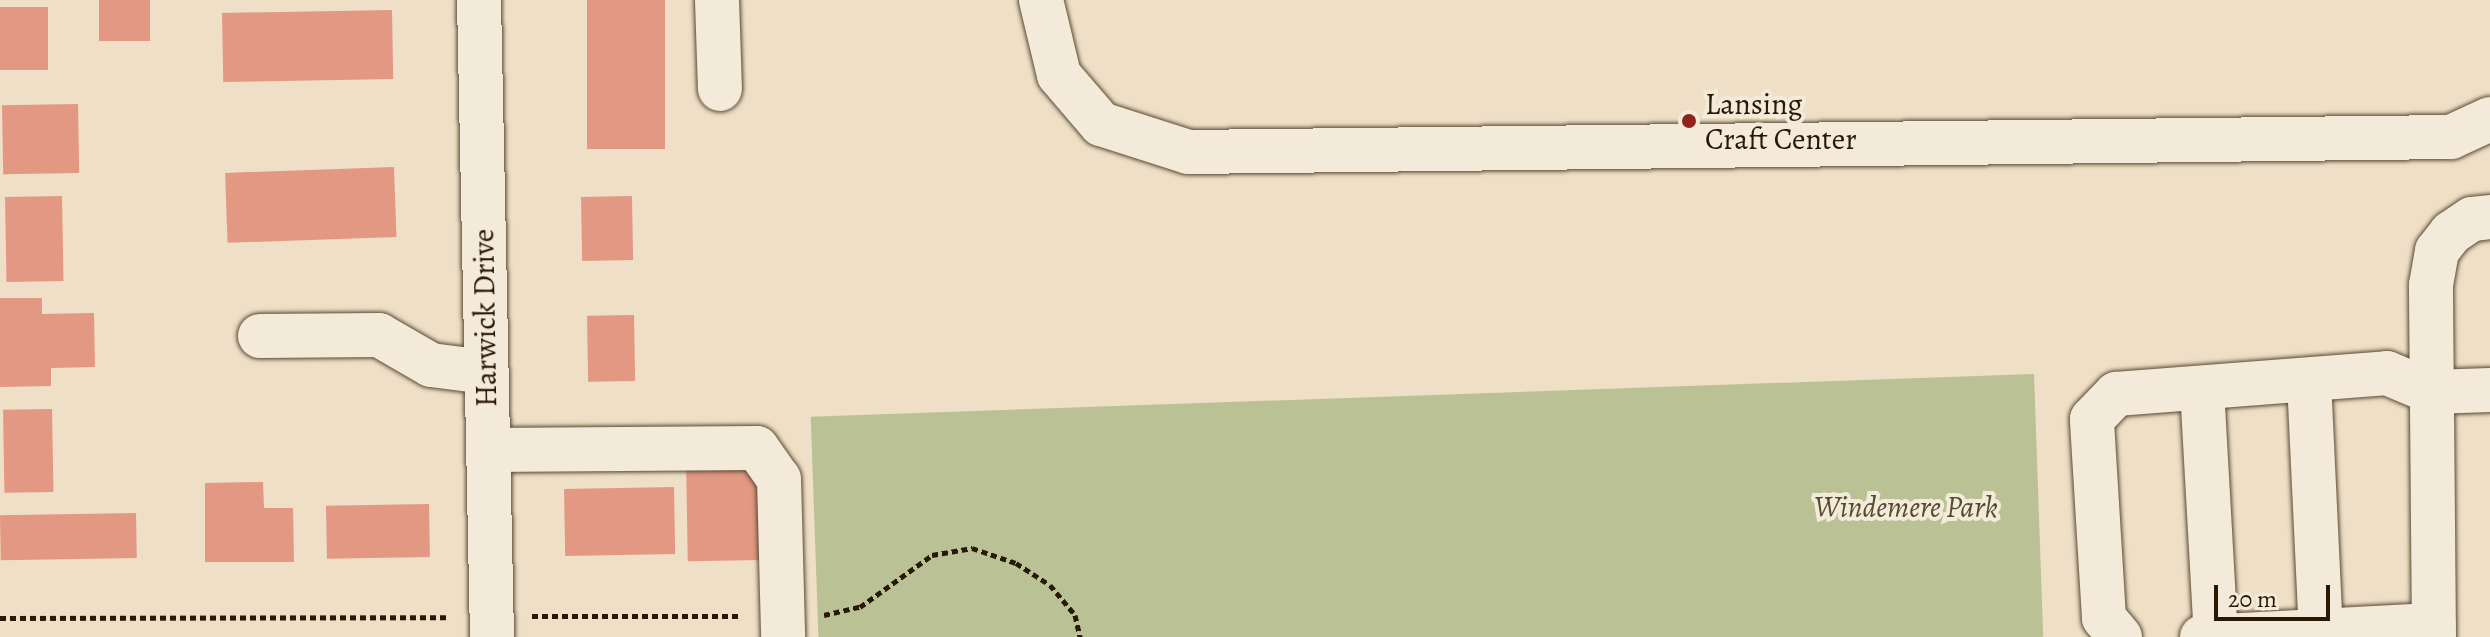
<!DOCTYPE html>
<style>
body{margin:0}
#map{position:relative;width:2490px;height:637px;overflow:hidden;background:#eedfc6;font-family:Alegreya,serif}
div>[style]{position:absolute}
.green>*{inset:0;background:#bac194;transform-origin:0 0}
.building>*{inset:0;background:#e39883;transform-origin:0 0}
.path>*{height:5px;margin-top:-2.5px;transform-origin:0;background:repeating-linear-gradient(90deg,#291802 0 6px,transparent 0 10px)}
.roads{filter:drop-shadow(0 0 2px #5a4a33) drop-shadow(0 0 2px #5a4a33)}
.minor>*{height:44px;margin:-22px;padding:0 22px;transform-origin:22px;border-radius:22px;background:#f4eada}
.dots>*{width:22px;height:22px;translate:-50% -50%;box-sizing:border-box;border:4px solid #f4eada;border-radius:50%}
span{translate:-50% -50%;white-space:nowrap;text-align:center;line-height:1.15;-webkit-text-stroke:8px #f4eada;paint-order:stroke}
.poi-label{font-size:30px;color:#291802}
.left{translate:0 -50%;text-align:left}
.street-label{font-size:30px;color:#291802}
.park-label{font-size:30px;color:#544b2e;font-style:italic}
.scale{position:absolute;left:2214px;top:585px;width:116px;height:36px;box-sizing:border-box;border:4px solid #291802;border-top:0;padding-left:10px;font-size:24px;line-height:28px;white-space:nowrap;color:#291802;-webkit-text-stroke:6px #f4eada;paint-order:stroke}
</style>
<div id="map">
<div class="green">
<i style="left:2034px;top:374px;width:263px;height:1224px;rotate:88deg"></i>
</div>
<div class="building">
<i style="left:99px;top:0;width:51px;height:41px"></i>
<i style="left:587px;top:0;width:78px;height:149px"></i>
<i style="left:0;top:7px;width:48px;height:63px"></i>
<i style="left:392px;top:10px;width:69px;height:170px;rotate:89deg"></i>
<i style="left:78px;top:104px;width:69px;height:76px;rotate:89deg"></i>
<i style="left:394px;top:167px;width:70px;height:169px;rotate:88deg"></i>
<i style="left:62px;top:196px;width:85px;height:57px;rotate:89deg"></i>
<i style="left:632px;top:196px;width:64px;height:51px;rotate:89deg"></i>
<i style="clip-path:polygon(0 298px,42px 298px,42px 314px,94px 313px,95px 367px,51px 368px,51px 386px,0 387px)"></i>
<i style="left:634px;top:315px;width:66px;height:47px;rotate:89deg"></i>
<i style="left:52px;top:409px;width:83px;height:49px;rotate:89deg"></i>
<i style="left:760px;top:458px;width:102px;height:74px;rotate:89deg"></i>
<i style="clip-path:polygon(263px 482px,264px 508px,293px 508px,294px 562px,205px 562px,205px 483px)"></i>
<i style="left:674px;top:487px;width:67px;height:110px;rotate:89deg"></i>
<i style="left:429px;top:504px;width:53px;height:103px;rotate:89deg"></i>
<i style="left:136px;top:513px;width:45px;height:136px;rotate:89deg"></i>
</div>
<div class="path">
<i style="left:824px;top:615px;width:37px;rotate:-13deg"></i>
<i style="left:860px;top:607px;width:89px;rotate:-35.8deg"></i>
<i style="left:932px;top:555px;width:41px;rotate:-9.9deg"></i>
<i style="left:972px;top:548px;width:46px;rotate:18.8deg"></i>
<i style="left:1016px;top:563px;width:40px;rotate:32.9deg"></i>
<i style="left:1050px;top:585px;width:39px;rotate:50deg"></i>
<i style="left:1075px;top:615px;width:23px;rotate:77deg"></i>
<i style="left:532px;top:616px;width:210px"></i>
<i style="left:0;top:618px;width:450px;rotate:-0.1deg"></i>
</div>
<div class="roads">
<div class="minor">
<i style="left:479px;top:0;width:637px;rotate:88.83deg"></i>
<i style="left:717px;top:0;width:89px;rotate:88.1deg"></i>
<i style="left:1041px;top:0;width:77px;rotate:76.5deg"></i>
<i style="left:1059px;top:75px;width:65px;rotate:49.4deg"></i>
<i style="left:1101px;top:124px;width:91px;rotate:17.8deg"></i>
<i style="left:1188px;top:152px;width:1263px;rotate:-0.68deg"></i>
<i style="left:2451px;top:137px;width:43px;rotate:-24.8deg"></i>
<i style="left:260px;top:336px;width:119px;rotate:-0.5deg"></i>
<i style="left:379px;top:335px;width:60px;rotate:30deg"></i>
<i style="left:431px;top:365px;width:55px;rotate:7.3deg"></i>
<i style="left:2309px;top:380px;width:251px;rotate:87.3deg"></i>
<i style="left:2202px;top:388px;width:248px;rotate:86.8deg"></i>
<i style="left:488px;top:450px;width:269px;rotate:-0.4deg"></i>
<i style="left:757px;top:448px;width:38px;rotate:55deg"></i>
<i style="left:779px;top:479px;width:158px;rotate:88.5deg"></i>
<i style="left:2120px;top:637px;width:25px;rotate:-130deg"></i>
<i style="left:2104px;top:618px;width:199px;rotate:-93.5deg"></i>
<i style="left:2092px;top:419px;width:35px;rotate:-46deg"></i>
<i style="left:2116px;top:394px;width:272px;rotate:-4.4deg"></i>
<i style="left:2387px;top:373px;width:49px;rotate:22.9deg"></i>
<i style="left:2432px;top:392px;width:58px;rotate:-2deg"></i>
<i style="left:2202px;top:637px;width:232px;rotate:-3deg"></i>
<i style="left:2434px;top:637px;width:352px;rotate:-90.5deg"></i>
<i style="left:2431px;top:285px;width:35px;rotate:-80deg"></i>
<i style="left:2437px;top:251px;width:23px;rotate:-52deg"></i>
<i style="left:2451px;top:233px;width:25px;rotate:-34deg"></i>
<i style="left:2472px;top:219px;width:18px;rotate:-6deg"></i>
</div>
</div>
<div class="dots">
<i style="left:1689px;top:121px;background:#8f2418"></i>
</div>
<div class="poi-label">
<span class="left" style="left:1705px;top:121px">Lansing<br>Craft Center</span>
</div>
<div class="street-label">
<span style="left:485px;top:318px;rotate:-91deg">Harwick Drive</span>
</div>
<div class="park-label">
<span style="left:1906px;top:507px">Windemere Park</span>
</div>
<div class="scale">20 m</div>
</div>
